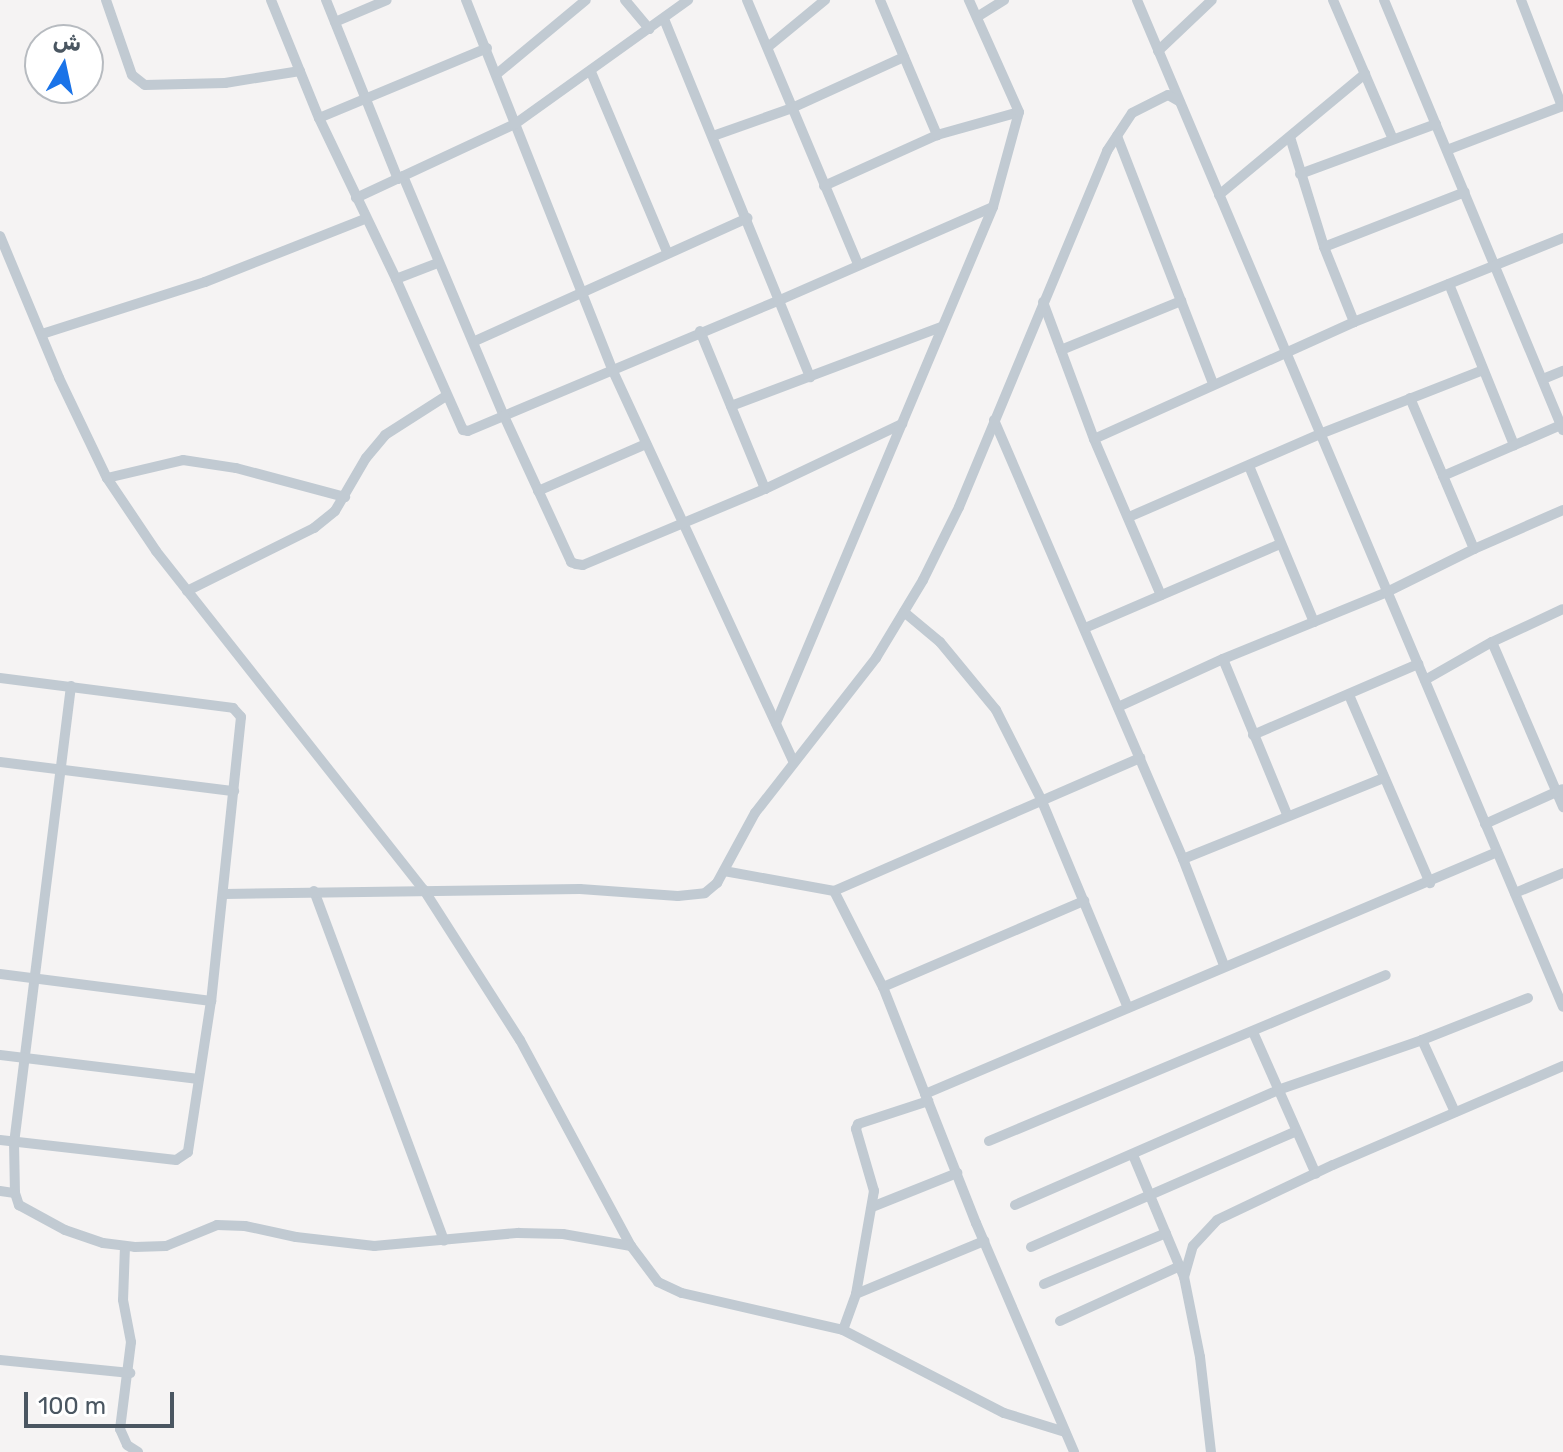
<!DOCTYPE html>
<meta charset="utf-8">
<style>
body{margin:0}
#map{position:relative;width:1563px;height:1452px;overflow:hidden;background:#f5f3f3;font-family:Rubik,Cairo,sans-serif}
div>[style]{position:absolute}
.street>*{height:10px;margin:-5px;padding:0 5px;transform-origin:5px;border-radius:5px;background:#c1cad2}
span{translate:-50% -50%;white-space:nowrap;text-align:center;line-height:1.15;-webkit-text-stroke:6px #fff;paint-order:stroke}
.north{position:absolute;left:24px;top:24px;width:80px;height:80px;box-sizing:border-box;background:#fff;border:2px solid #b7bbc0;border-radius:50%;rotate:9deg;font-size:22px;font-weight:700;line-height:32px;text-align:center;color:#4a5661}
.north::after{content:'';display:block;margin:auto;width:28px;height:36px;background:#1a73e8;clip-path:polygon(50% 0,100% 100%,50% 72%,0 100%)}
.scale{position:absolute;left:24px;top:1392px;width:150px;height:36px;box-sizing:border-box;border:4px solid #4a5661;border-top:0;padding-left:10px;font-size:24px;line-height:28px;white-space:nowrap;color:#4a5661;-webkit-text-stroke:6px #fff;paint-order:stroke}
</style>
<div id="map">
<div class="street">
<i style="left:106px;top:0;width:79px;rotate:70.9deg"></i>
<i style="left:132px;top:75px;width:16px;rotate:38deg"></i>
<i style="left:145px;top:85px;width:80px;rotate:-1.4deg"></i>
<i style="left:225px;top:83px;width:76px;rotate:-9.1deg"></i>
<i style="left:271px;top:0;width:127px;rotate:67.9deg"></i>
<i style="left:319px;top:118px;width:178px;rotate:64.4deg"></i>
<i style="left:396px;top:279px;width:165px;rotate:66.1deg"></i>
<i style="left:463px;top:430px;width:5px;rotate:11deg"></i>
<i style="left:468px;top:431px;width:338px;rotate:-22.8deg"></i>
<i style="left:780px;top:300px;width:232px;rotate:-23.6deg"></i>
<i style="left:326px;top:0;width:193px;rotate:68.1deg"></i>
<i style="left:466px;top:0;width:397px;rotate:68.4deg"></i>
<i style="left:612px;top:369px;width:432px;rotate:65.2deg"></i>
<i style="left:625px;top:0;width:38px;rotate:50deg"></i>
<i style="left:747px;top:0;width:286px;rotate:67.2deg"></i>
<i style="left:880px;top:0;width:147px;rotate:67.1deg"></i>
<i style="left:1137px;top:0;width:1093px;rotate:67.07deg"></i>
<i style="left:1333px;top:0;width:151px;rotate:66.7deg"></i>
<i style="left:1384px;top:0;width:466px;rotate:67.4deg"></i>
<i style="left:1521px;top:0;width:114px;rotate:68.9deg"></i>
<i style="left:977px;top:17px;width:32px;rotate:-32deg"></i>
<i style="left:664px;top:19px;width:387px;rotate:67.8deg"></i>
<i style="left:335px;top:22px;width:56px;rotate:-22.9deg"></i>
<i style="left:768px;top:47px;width:74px;rotate:-39.5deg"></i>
<i style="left:1158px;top:51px;width:74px;rotate:-43.4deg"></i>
<i style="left:591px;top:72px;width:195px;rotate:67.1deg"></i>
<i style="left:498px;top:73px;width:114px;rotate:-39.7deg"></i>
<i style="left:319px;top:118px;width:182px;rotate:-22.6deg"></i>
<i style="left:713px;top:136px;width:84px;rotate:-19.5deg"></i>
<i style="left:792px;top:108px;width:123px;rotate:-24.5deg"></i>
<i style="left:1117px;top:136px;width:266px;rotate:68.8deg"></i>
<i style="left:1290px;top:137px;width:115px;rotate:72.8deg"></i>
<i style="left:1324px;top:247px;width:81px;rotate:68.2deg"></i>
<i style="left:1447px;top:150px;width:124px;rotate:-20.8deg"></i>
<i style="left:1300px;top:174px;width:145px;rotate:-20.2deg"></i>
<i style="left:403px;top:176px;width:260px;rotate:67.2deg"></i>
<i style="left:504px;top:416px;width:161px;rotate:65.3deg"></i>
<i style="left:571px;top:562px;width:5px;rotate:22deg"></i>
<i style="left:576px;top:564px;width:7px;rotate:8deg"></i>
<i style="left:583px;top:565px;width:197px;rotate:-22.7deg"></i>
<i style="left:765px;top:489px;width:152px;rotate:-25.4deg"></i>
<i style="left:824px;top:186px;width:124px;rotate:-24.3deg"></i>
<i style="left:937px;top:135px;width:85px;rotate:-15.7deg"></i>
<i style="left:1219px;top:195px;width:190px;rotate:-39.7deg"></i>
<i style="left:356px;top:198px;width:175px;rotate:-25deg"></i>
<i style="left:515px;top:124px;width:213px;rotate:-35.6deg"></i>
<i style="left:0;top:236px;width:154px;rotate:67.4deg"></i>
<i style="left:59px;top:378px;width:111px;rotate:64.4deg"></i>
<i style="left:107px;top:478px;width:88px;rotate:56.1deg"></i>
<i style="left:156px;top:551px;width:432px;rotate:51.7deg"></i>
<i style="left:424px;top:890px;width:178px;rotate:57.4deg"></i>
<i style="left:520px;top:1040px;width:234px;rotate:61.7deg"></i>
<i style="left:631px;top:1246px;width:45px;rotate:53.1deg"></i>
<i style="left:658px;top:1282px;width:26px;rotate:25deg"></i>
<i style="left:682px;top:1293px;width:165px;rotate:12.9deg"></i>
<i style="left:843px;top:1330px;width:181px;rotate:27.3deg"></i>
<i style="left:1004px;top:1413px;width:64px;rotate:17.3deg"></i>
<i style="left:1324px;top:247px;width:151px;rotate:-21.3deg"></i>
<i style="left:396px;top:279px;width:45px;rotate:-20.9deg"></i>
<i style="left:1449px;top:284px;width:174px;rotate:68deg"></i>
<i style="left:1043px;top:302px;width:146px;rotate:69.6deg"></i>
<i style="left:1094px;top:439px;width:170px;rotate:66.8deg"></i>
<i style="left:700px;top:331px;width:171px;rotate:67.6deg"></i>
<i style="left:42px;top:334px;width:171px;rotate:-17.7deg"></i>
<i style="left:205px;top:282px;width:172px;rotate:-21.5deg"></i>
<i style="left:475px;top:341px;width:299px;rotate:-24.3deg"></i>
<i style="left:1061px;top:350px;width:130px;rotate:-22.2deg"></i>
<i style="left:1543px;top:379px;width:22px;rotate:-22deg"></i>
<i style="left:1410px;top:398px;width:164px;rotate:67deg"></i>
<i style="left:731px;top:406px;width:224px;rotate:-20.6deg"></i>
<i style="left:994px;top:420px;width:478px;rotate:66.7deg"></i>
<i style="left:1183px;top:859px;width:114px;rotate:68.9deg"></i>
<i style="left:1094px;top:439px;width:285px;rotate:-24.2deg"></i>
<i style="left:1354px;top:322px;width:225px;rotate:-21.9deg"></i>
<i style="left:1249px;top:466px;width:169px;rotate:67.4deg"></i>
<i style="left:1443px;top:476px;width:129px;rotate:-23.4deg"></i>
<i style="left:107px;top:478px;width:78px;rotate:-13.3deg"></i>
<i style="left:183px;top:460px;width:54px;rotate:8.6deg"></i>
<i style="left:236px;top:468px;width:113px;rotate:14.9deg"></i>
<i style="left:538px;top:491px;width:118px;rotate:-23.5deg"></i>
<i style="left:1129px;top:517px;width:208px;rotate:-23.5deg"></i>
<i style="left:1320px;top:434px;width:175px;rotate:-21.4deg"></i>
<i style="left:187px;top:591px;width:142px;rotate:-26.4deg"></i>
<i style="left:314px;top:528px;width:27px;rotate:-39deg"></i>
<i style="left:335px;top:511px;width:61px;rotate:-59.7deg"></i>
<i style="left:366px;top:458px;width:30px;rotate:-50deg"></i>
<i style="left:385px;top:435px;width:72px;rotate:-32.6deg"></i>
<i style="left:904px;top:612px;width:47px;rotate:39.8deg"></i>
<i style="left:940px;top:642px;width:88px;rotate:50.5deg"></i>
<i style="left:996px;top:710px;width:100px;rotate:63.2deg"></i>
<i style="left:1041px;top:799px;width:226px;rotate:67.4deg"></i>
<i style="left:1085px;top:628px;width:212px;rotate:-23.3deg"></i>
<i style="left:1492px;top:642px;width:180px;rotate:66.7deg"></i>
<i style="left:1223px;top:659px;width:168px;rotate:67.6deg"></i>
<i style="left:0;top:678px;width:235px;rotate:7.3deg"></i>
<i style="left:233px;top:708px;width:12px;rotate:48deg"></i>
<i style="left:241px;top:717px;width:286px;rotate:96deg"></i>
<i style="left:211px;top:1001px;width:153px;rotate:98.7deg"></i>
<i style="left:188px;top:1152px;width:14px;rotate:146deg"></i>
<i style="left:176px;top:1160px;width:177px;rotate:-173.5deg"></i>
<i style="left:1425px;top:680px;width:77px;rotate:-29.6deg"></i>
<i style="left:1492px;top:642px;width:78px;rotate:-24.9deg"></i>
<i style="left:71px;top:686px;width:460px;rotate:97.1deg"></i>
<i style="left:14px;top:1142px;width:51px;rotate:88.9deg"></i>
<i style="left:15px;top:1193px;width:13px;rotate:72deg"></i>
<i style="left:19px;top:1205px;width:52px;rotate:28.5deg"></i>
<i style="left:65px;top:1230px;width:40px;rotate:18.9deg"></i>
<i style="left:103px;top:1243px;width:32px;rotate:7deg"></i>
<i style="left:135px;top:1247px;width:31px;rotate:-2deg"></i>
<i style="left:166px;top:1246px;width:55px;rotate:-22.4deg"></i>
<i style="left:217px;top:1225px;width:28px;rotate:2deg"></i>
<i style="left:245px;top:1226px;width:52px;rotate:12.2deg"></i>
<i style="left:296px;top:1237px;width:79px;rotate:6.6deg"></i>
<i style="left:374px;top:1246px;width:145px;rotate:-5.2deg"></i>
<i style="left:518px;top:1233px;width:45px;rotate:1.3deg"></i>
<i style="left:563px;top:1234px;width:69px;rotate:10deg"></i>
<i style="left:1349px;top:695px;width:205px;rotate:66.7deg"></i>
<i style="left:1118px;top:707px;width:115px;rotate:-24.6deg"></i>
<i style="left:1223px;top:659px;width:177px;rotate:-22.2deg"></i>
<i style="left:1387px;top:592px;width:97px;rotate:-26.3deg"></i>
<i style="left:1474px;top:549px;width:97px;rotate:-23.7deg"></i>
<i style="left:776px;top:723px;width:560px;rotate:-67.19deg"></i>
<i style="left:993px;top:207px;width:98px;rotate:-74.7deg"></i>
<i style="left:1019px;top:112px;width:123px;rotate:-114.1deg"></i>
<i style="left:1253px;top:735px;width:180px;rotate:-23.3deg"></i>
<i style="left:0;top:762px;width:236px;rotate:7.1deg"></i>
<i style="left:1485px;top:824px;width:85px;rotate:-24.2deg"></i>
<i style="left:1183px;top:859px;width:216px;rotate:-22deg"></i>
<i style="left:724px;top:871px;width:112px;rotate:10.3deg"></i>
<i style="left:834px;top:891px;width:108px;rotate:63deg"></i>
<i style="left:883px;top:987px;width:254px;rotate:68.5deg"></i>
<i style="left:976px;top:1223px;width:249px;rotate:66.8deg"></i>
<i style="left:314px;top:891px;width:373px;rotate:69.6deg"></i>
<i style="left:834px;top:891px;width:334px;rotate:-23.5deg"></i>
<i style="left:1515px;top:893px;width:52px;rotate:-22.6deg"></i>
<i style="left:224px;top:894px;width:356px;rotate:-0.8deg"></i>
<i style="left:580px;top:889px;width:98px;rotate:4.1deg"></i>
<i style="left:678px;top:896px;width:27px;rotate:-6deg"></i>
<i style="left:705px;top:893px;width:16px;rotate:-40deg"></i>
<i style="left:717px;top:883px;width:80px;rotate:-61.5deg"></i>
<i style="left:755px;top:813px;width:197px;rotate:-52deg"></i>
<i style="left:876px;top:658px;width:91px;rotate:-58.9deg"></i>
<i style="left:923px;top:580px;width:81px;rotate:-63.7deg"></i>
<i style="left:959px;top:507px;width:386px;rotate:-67.4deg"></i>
<i style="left:1107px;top:151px;width:45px;rotate:-56.7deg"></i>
<i style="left:1132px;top:113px;width:40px;rotate:-26.6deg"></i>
<i style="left:1168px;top:95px;width:13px;rotate:29deg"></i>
<i style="left:0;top:974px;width:213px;rotate:7.3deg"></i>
<i style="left:883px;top:987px;width:219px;rotate:-23.2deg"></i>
<i style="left:1253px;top:1032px;width:155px;rotate:66.1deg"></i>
<i style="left:1422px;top:1040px;width:79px;rotate:65.4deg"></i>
<i style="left:0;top:1055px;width:200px;rotate:6.9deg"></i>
<i style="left:925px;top:1094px;width:621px;rotate:-22.93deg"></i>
<i style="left:989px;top:1141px;width:430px;rotate:-22.7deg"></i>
<i style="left:1133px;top:1155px;width:132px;rotate:67.3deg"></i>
<i style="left:0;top:1191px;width:15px;rotate:8deg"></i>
<i style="left:1015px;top:1205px;width:287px;rotate:-23.6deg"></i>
<i style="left:1278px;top:1090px;width:152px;rotate:-19.1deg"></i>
<i style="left:1422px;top:1040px;width:114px;rotate:-21.6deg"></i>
<i style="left:872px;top:1207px;width:92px;rotate:-21.8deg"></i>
<i style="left:125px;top:1246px;width:54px;rotate:92.1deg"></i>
<i style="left:123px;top:1300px;width:43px;rotate:79.2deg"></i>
<i style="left:131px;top:1342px;width:88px;rotate:97.2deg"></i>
<i style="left:120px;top:1429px;width:17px;rotate:66deg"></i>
<i style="left:127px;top:1445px;width:13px;rotate:32deg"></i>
<i style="left:1031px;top:1247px;width:289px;rotate:-23.6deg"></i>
<i style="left:1044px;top:1284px;width:132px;rotate:-22.7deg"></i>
<i style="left:856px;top:1294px;width:139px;rotate:-22.5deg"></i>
<i style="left:1060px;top:1321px;width:132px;rotate:-24.6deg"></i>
<i style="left:843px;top:1330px;width:38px;rotate:-70deg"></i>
<i style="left:856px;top:1294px;width:105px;rotate:-80.1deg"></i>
<i style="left:874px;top:1191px;width:65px;rotate:-106.2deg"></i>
<i style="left:856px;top:1129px;width:5px;rotate:-68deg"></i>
<i style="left:858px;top:1124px;width:74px;rotate:-18.2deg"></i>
<i style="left:0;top:1360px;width:131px;rotate:5.7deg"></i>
<i style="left:1211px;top:1452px;width:96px;rotate:-96.6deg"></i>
<i style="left:1200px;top:1357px;width:82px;rotate:-101.3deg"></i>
<i style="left:1184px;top:1277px;width:32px;rotate:-74deg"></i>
<i style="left:1193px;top:1246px;width:35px;rotate:-47deg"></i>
<i style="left:1217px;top:1220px;width:128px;rotate:-25.4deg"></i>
<i style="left:1333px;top:1165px;width:250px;rotate:-23.3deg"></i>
</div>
<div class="north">ش</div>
<div class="scale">100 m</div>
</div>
